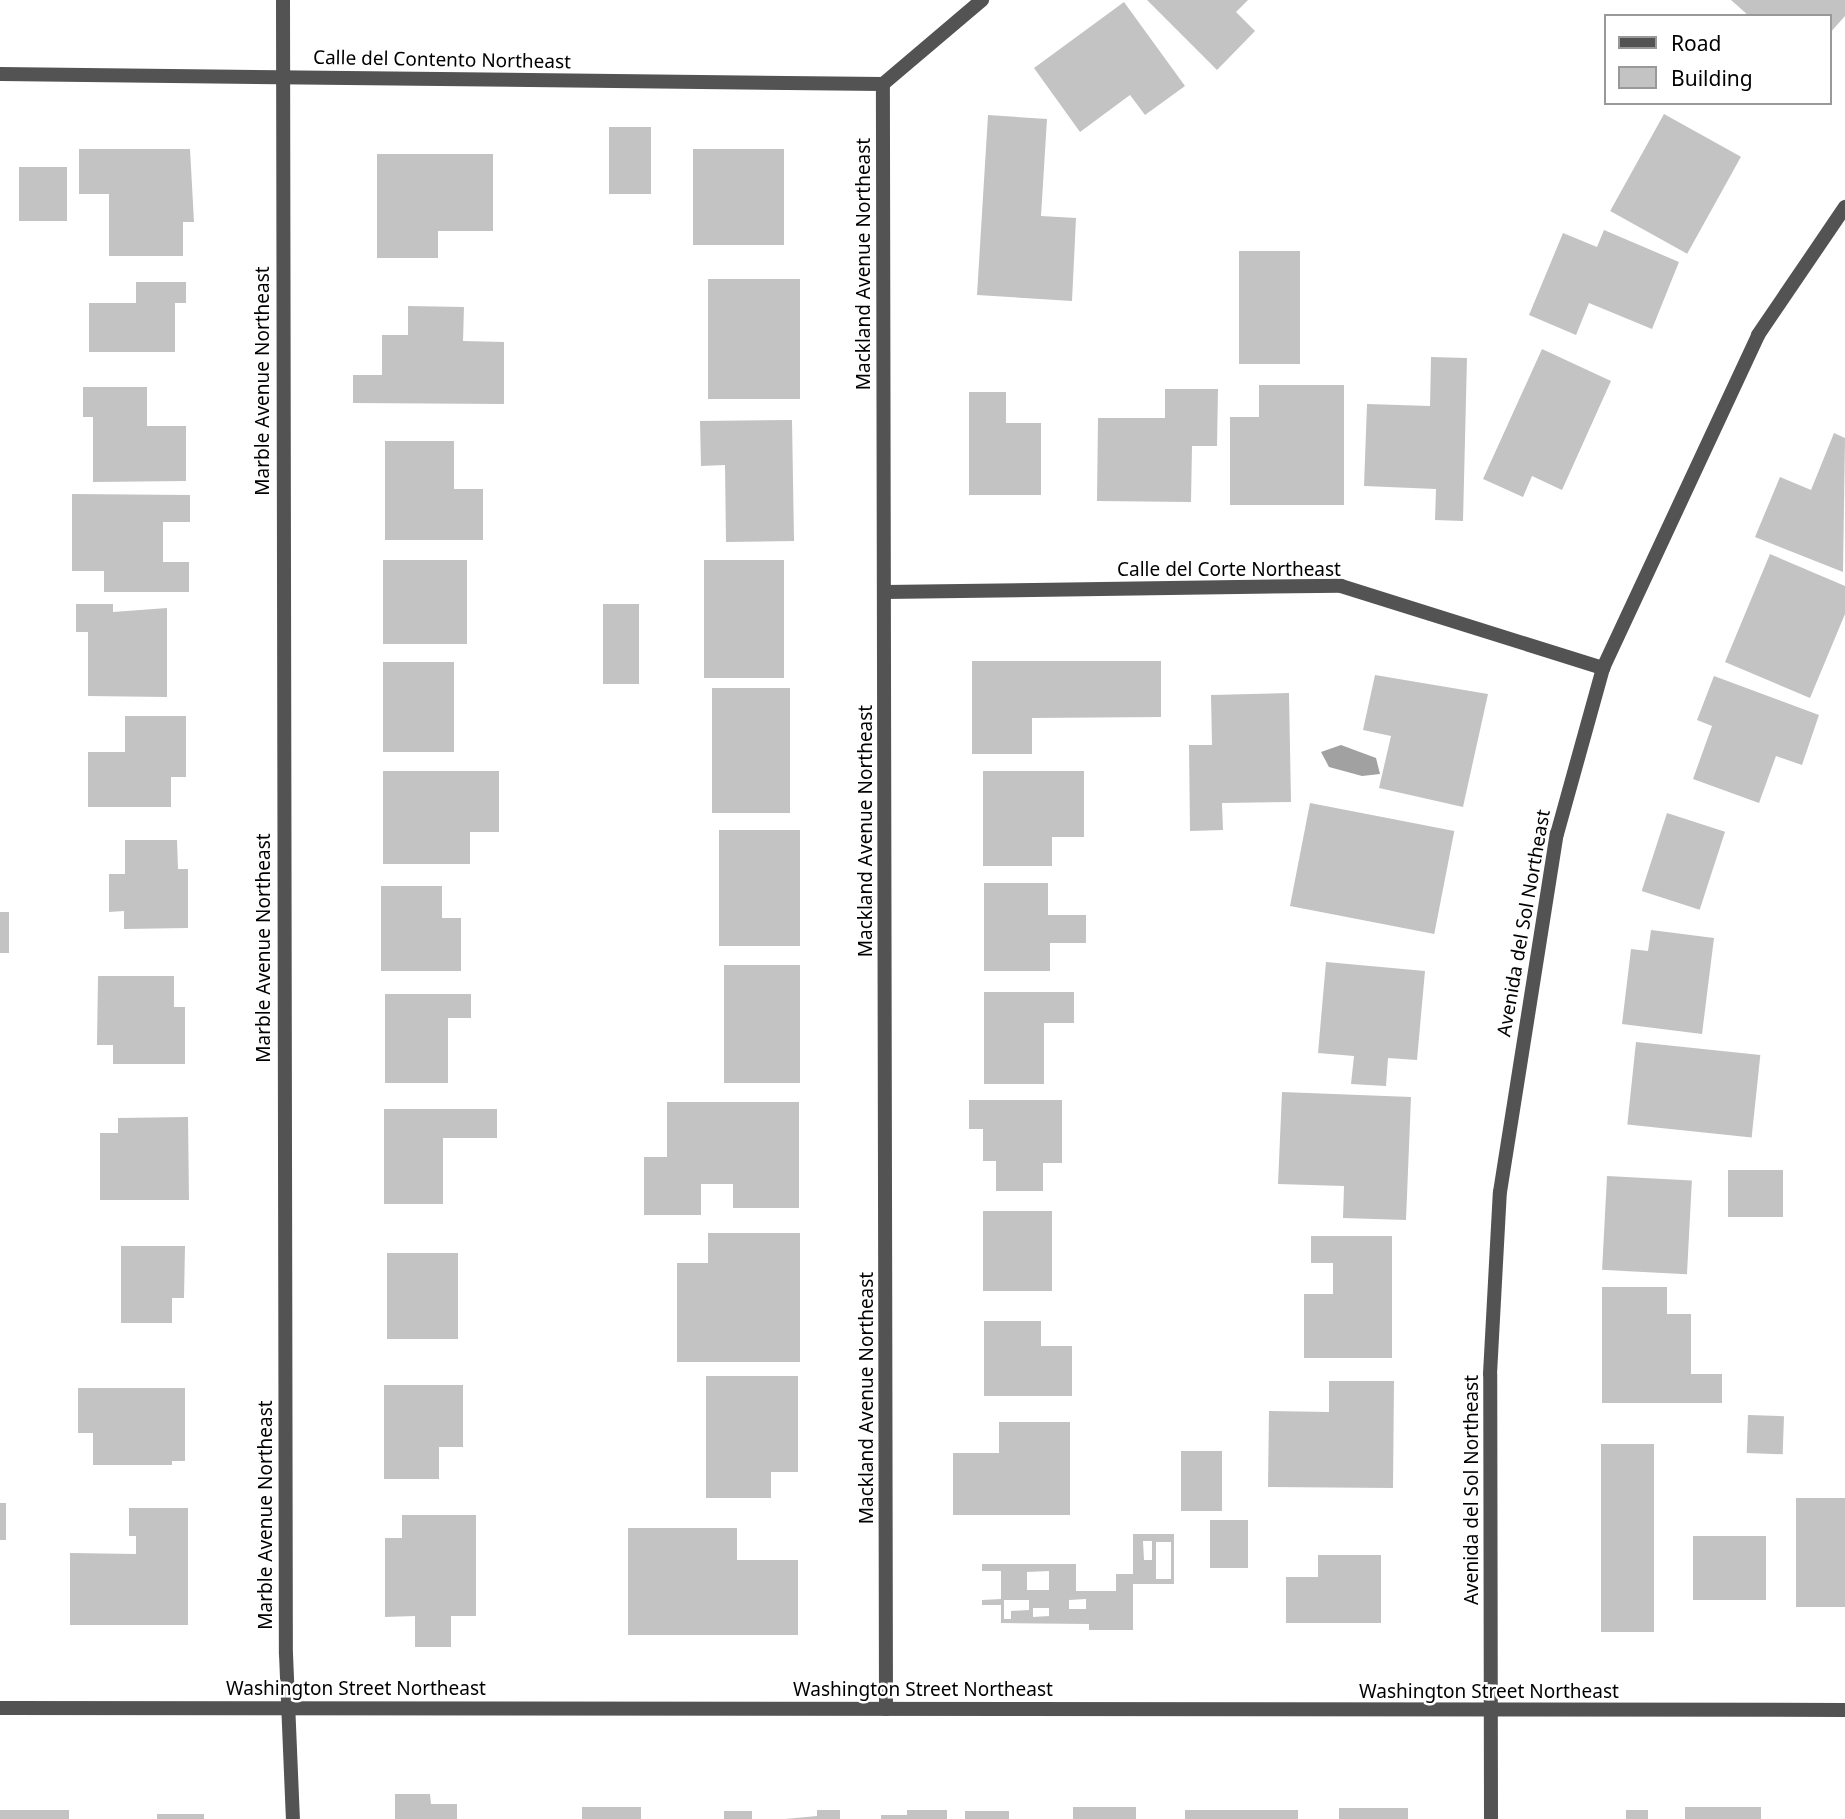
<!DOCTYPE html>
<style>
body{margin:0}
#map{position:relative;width:1845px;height:1819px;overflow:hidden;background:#fff;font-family:"Noto Sans",sans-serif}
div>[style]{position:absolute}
.water>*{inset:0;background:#a1a1a1}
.building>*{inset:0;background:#c3c3c3;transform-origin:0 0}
.minor>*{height:14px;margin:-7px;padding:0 7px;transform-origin:7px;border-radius:7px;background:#535353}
.tertiary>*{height:14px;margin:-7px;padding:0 7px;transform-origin:7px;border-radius:7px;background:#535353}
span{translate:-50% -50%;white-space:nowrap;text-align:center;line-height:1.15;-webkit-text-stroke:5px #fff;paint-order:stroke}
.street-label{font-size:19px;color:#000}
.legend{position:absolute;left:1604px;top:14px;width:228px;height:91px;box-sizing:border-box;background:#fff;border:2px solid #999;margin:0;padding:9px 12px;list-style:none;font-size:21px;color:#000}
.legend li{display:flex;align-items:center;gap:14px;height:35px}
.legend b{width:35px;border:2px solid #999}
</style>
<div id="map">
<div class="water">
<i style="clip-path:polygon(1341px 745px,1376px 758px,1380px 774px,1362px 776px,1329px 767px,1321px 752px)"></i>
</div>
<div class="building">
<i style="clip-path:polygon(1147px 0,1248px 0,1236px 12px,1255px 31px,1217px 70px)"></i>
<i style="clip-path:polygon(1731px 0,1845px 0,1845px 16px,1829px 34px,1829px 16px,1749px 16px)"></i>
<i style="clip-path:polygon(1124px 2px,1185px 86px,1145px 115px,1130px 95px,1080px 132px,1034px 68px)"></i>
<i style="left:1664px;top:114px;width:88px;height:111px;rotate:29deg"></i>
<i style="clip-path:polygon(988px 115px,1047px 119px,1041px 216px,1076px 218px,1072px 301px,977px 295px)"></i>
<i style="left:609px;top:127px;width:42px;height:67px"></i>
<i style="clip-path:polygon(79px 149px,190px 149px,194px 222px,183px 222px,183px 256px,109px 256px,109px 194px,79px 194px)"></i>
<i style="left:693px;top:149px;width:91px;height:96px"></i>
<i style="clip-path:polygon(377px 154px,493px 154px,493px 231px,438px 231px,438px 258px,377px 258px)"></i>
<i style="left:19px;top:167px;width:48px;height:54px"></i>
<i style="clip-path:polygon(1604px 230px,1679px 262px,1652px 329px,1589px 303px,1576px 335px,1529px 315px,1563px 233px,1597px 247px)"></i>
<i style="left:1239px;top:251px;width:61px;height:113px"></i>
<i style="left:708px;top:279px;width:92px;height:120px"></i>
<i style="clip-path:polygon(136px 282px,186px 282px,186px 303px,175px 303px,175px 352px,89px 352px,89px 303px,136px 303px)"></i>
<i style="clip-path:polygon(408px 306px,464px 307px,463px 341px,504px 342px,504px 404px,353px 403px,353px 375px,382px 375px,382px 335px,408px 335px)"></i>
<i style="clip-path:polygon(1542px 349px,1611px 381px,1562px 490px,1532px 476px,1523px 497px,1483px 479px)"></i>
<i style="clip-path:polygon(1431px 357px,1467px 358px,1463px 521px,1435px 520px,1436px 489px,1364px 486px,1367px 404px,1430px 406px)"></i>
<i style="clip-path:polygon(1259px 385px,1344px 385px,1344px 505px,1230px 505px,1230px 417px,1259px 417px)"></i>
<i style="clip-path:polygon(83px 387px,147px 387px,147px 426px,186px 426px,186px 481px,93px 482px,93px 417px,83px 417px)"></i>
<i style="clip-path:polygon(1165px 389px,1218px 389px,1217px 446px,1192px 446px,1191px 502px,1097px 501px,1098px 418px,1165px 418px)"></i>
<i style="clip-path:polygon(969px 392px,1006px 392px,1006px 423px,1041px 423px,1041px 495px,969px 495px)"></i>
<i style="clip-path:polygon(792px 420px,794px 541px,726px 542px,725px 465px,701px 466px,700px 421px)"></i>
<i style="clip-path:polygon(1834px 433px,1845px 438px,1843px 572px,1755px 537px,1780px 477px,1811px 490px)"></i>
<i style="clip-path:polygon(385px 441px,454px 441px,454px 489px,483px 489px,483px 540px,385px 540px)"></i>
<i style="clip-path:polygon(72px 494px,190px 495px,190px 522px,163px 522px,163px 562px,189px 562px,189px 592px,104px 592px,104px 571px,72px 571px)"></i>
<i style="clip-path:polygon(1770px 554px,1845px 586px,1845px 614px,1810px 698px,1725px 662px)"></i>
<i style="left:383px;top:560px;width:84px;height:84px"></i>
<i style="left:704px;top:560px;width:80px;height:118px"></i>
<i style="clip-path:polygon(76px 604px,113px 604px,113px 612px,167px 608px,167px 697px,88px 696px,88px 632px,76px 632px)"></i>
<i style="left:603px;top:604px;width:36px;height:80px"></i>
<i style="clip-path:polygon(972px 661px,1161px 661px,1161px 717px,1032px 718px,1032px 754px,972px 754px)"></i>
<i style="left:383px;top:662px;width:71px;height:90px"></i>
<i style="clip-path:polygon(1375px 675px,1488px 694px,1463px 807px,1379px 788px,1391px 736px,1363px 730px)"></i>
<i style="clip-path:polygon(1714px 676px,1819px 715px,1802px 765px,1776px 756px,1759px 803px,1693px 779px,1712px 726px,1697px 720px)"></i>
<i style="left:712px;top:688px;width:78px;height:125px"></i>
<i style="clip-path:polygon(1289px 693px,1291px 802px,1222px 803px,1223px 830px,1190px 831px,1189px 745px,1212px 745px,1211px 695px)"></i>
<i style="clip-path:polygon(125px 716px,186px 716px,186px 777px,171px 777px,171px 807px,88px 807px,88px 752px,125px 752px)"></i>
<i style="clip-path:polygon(383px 771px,499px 771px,499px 832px,470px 832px,470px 864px,383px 864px)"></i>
<i style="clip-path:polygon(983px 771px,1084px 771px,1084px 837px,1052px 837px,1052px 866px,983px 866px)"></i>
<i style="left:1310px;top:803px;width:147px;height:105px;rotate:11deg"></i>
<i style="left:1667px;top:813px;width:61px;height:82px;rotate:18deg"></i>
<i style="left:719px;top:830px;width:81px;height:116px"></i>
<i style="clip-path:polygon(125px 840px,177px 840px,178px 869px,188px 869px,188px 928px,124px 929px,124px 911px,109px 912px,109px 874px,125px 874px)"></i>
<i style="clip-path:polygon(984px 883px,1048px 883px,1048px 915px,1086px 915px,1086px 943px,1050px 943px,1050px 971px,984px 971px)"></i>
<i style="clip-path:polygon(381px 886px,442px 886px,442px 918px,461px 918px,461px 971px,381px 971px)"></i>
<i style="left:0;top:912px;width:9px;height:41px"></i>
<i style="clip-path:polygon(1651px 930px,1714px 938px,1702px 1034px,1622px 1024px,1631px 949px,1648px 951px)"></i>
<i style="clip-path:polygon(1326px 962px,1425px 971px,1417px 1060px,1388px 1058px,1386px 1086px,1351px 1084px,1354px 1056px,1318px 1053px)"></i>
<i style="left:724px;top:965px;width:76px;height:118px"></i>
<i style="clip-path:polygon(98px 976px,174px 976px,174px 1007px,185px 1007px,185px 1064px,113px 1064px,113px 1045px,97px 1045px)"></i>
<i style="clip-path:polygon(984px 992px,1074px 992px,1074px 1023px,1044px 1023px,1044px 1084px,984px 1084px)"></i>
<i style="clip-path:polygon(385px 994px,471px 994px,471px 1018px,448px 1018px,448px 1083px,385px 1083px)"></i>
<i style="left:1636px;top:1042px;width:125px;height:83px;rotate:6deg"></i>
<i style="clip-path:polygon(1282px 1092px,1411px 1097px,1406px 1220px,1343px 1218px,1344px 1186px,1278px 1184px)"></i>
<i style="clip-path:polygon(969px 1100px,1062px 1100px,1062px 1163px,1043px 1163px,1043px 1191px,996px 1191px,996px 1161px,983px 1161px,983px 1129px,969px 1129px)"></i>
<i style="clip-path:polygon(667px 1102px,799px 1102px,799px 1208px,733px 1208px,733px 1184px,701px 1184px,701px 1215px,644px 1215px,644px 1157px,667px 1157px)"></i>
<i style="clip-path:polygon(384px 1109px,497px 1109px,497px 1138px,443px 1138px,443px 1204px,384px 1204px)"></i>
<i style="clip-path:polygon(188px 1117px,189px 1200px,100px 1200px,100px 1133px,118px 1133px,118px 1118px)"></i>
<i style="left:1728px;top:1170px;width:55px;height:47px"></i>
<i style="left:1607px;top:1176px;width:85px;height:94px;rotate:3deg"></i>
<i style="left:983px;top:1211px;width:69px;height:80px"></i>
<i style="clip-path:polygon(708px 1233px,800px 1233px,800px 1362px,677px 1362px,677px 1263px,708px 1263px)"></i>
<i style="clip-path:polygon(1311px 1236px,1392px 1236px,1392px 1358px,1304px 1358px,1304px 1294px,1333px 1294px,1333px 1263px,1311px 1263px)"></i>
<i style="clip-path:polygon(121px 1246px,185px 1246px,184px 1298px,172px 1298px,172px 1323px,121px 1323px)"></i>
<i style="left:387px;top:1253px;width:71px;height:86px"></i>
<i style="clip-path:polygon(1602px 1287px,1667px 1287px,1667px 1314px,1691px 1314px,1691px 1374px,1722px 1374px,1722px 1403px,1602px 1403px)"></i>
<i style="clip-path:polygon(984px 1321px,1041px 1321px,1041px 1346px,1072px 1346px,1072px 1396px,984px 1396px)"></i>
<i style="clip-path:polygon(706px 1376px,798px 1376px,798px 1472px,771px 1472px,771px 1498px,706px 1498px)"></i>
<i style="clip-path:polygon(1329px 1381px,1394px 1381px,1393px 1488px,1268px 1487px,1269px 1411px,1329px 1412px)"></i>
<i style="clip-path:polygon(384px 1385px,463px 1385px,463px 1447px,439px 1447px,439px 1479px,384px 1479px)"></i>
<i style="clip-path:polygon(78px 1388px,185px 1388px,185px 1461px,172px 1461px,172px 1465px,93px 1465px,93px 1433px,78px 1433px)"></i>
<i style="left:1748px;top:1415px;width:36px;height:38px;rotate:2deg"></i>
<i style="clip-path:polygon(999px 1422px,1070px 1422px,1070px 1515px,953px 1515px,953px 1453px,999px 1453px)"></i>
<i style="left:1601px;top:1444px;width:53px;height:188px"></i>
<i style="left:1181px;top:1451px;width:41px;height:60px"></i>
<i style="left:1796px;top:1498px;width:49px;height:109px"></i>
<i style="left:0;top:1503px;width:6px;height:37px"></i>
<i style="clip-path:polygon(129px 1508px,188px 1508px,188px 1625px,70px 1625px,70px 1553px,136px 1554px,136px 1536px,129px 1536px)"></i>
<i style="clip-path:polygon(402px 1515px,476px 1515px,476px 1616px,451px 1616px,451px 1647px,415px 1647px,415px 1616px,385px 1617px,385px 1538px,402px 1538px)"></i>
<i style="left:1210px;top:1520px;width:38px;height:48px"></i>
<i style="clip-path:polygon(628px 1528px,737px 1528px,737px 1560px,798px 1560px,798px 1635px,628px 1635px)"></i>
<i style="clip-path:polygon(evenodd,1133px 1534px,1174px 1534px,1174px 1584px,1133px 1584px,1133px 1630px,1089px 1630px,1089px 1624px,1001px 1623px,1001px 1605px,982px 1605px,982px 1600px,1001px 1599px,1001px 1571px,982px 1571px,982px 1564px,1076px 1564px,1076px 1591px,1116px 1591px,1116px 1574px,1133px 1574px,1133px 1534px,1143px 1541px,1152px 1541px,1152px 1560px,1144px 1560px,1143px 1541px,1133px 1534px,1156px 1542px,1171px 1542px,1171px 1579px,1156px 1579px,1156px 1542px,1133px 1534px,1049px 1571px,1049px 1590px,1027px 1590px,1027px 1572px,1049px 1571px,1133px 1534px,1086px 1599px,1086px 1609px,1069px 1609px,1069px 1600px,1086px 1599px,1133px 1534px,1004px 1600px,1029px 1600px,1029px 1610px,1011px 1611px,1011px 1619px,1004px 1619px,1004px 1600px,1133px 1534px,1033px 1608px,1049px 1608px,1049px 1616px,1033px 1617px,1033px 1608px)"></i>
<i style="left:1693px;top:1536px;width:73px;height:64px"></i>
<i style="clip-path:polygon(1318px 1555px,1381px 1555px,1381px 1623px,1286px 1623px,1286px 1577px,1318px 1577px)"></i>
<i style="clip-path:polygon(395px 1794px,430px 1794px,431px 1804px,457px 1804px,457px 1819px,395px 1819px)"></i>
<i style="left:641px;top:1807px;width:12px;height:59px;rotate:90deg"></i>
<i style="left:1073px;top:1807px;width:63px;height:12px"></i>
<i style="left:1685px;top:1807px;width:76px;height:12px"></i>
<i style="left:1339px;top:1808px;width:69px;height:11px"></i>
<i style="left:0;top:1810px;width:69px;height:9px"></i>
<i style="clip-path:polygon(817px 1810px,840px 1810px,840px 1819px,785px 1819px,817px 1816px)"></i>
<i style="clip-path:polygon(907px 1810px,947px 1810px,947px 1819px,881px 1819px,881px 1815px,907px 1815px)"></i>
<i style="left:1298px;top:1810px;width:9px;height:113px;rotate:90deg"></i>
<i style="left:1626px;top:1810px;width:22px;height:9px"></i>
<i style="left:724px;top:1811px;width:28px;height:8px"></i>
<i style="left:1009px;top:1811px;width:8px;height:44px;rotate:90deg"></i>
<i style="left:157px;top:1814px;width:47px;height:5px"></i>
</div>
<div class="minor">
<i style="left:283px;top:0;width:1654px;rotate:89.9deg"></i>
<i style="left:286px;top:1654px;width:165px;rotate:87.6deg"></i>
<i style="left:0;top:74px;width:883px;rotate:0.65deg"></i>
<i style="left:885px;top:592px;width:456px;rotate:-0.8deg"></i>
<i style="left:1341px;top:586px;width:275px;rotate:17.4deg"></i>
<i style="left:886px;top:1709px;width:1625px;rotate:-90.11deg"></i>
<i style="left:883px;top:84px;width:130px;rotate:-40.3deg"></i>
<i style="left:1491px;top:1819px;width:445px;rotate:-90.1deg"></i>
<i style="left:1490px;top:1374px;width:182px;rotate:-86.9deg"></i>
<i style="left:1500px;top:1192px;width:363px;rotate:-81deg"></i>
<i style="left:1557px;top:834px;width:172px;rotate:-74.5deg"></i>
<i style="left:1603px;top:668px;width:367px;rotate:-65deg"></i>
<i style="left:1758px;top:335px;width:155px;rotate:-55.8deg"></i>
</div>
<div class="tertiary">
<i style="left:0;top:1708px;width:1845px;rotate:0.06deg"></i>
</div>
<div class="street-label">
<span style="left:442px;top:60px;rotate:1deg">Calle del Contento Northeast</span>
<span style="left:864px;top:264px;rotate:-90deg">Mackland Avenue Northeast</span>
<span style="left:263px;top:381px;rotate:-90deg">Marble Avenue Northeast</span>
<span style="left:1229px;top:570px">Calle del Corte Northeast</span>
<span style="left:866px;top:831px;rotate:-90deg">Mackland Avenue Northeast</span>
<span style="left:1524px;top:923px;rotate:-80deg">Avenida del Sol Northeast</span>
<span style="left:264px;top:948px;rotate:-90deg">Marble Avenue Northeast</span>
<span style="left:867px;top:1398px;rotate:-90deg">Mackland Avenue Northeast</span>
<span style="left:1472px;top:1490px;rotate:-90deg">Avenida del Sol Northeast</span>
<span style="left:266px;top:1515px;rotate:-90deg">Marble Avenue Northeast</span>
<span style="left:356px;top:1689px">Washington Street Northeast</span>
<span style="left:923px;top:1690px">Washington Street Northeast</span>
<span style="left:1489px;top:1692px">Washington Street Northeast</span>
</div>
<ul class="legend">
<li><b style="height:9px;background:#535353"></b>Road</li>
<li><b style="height:19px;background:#c3c3c3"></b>Building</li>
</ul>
</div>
